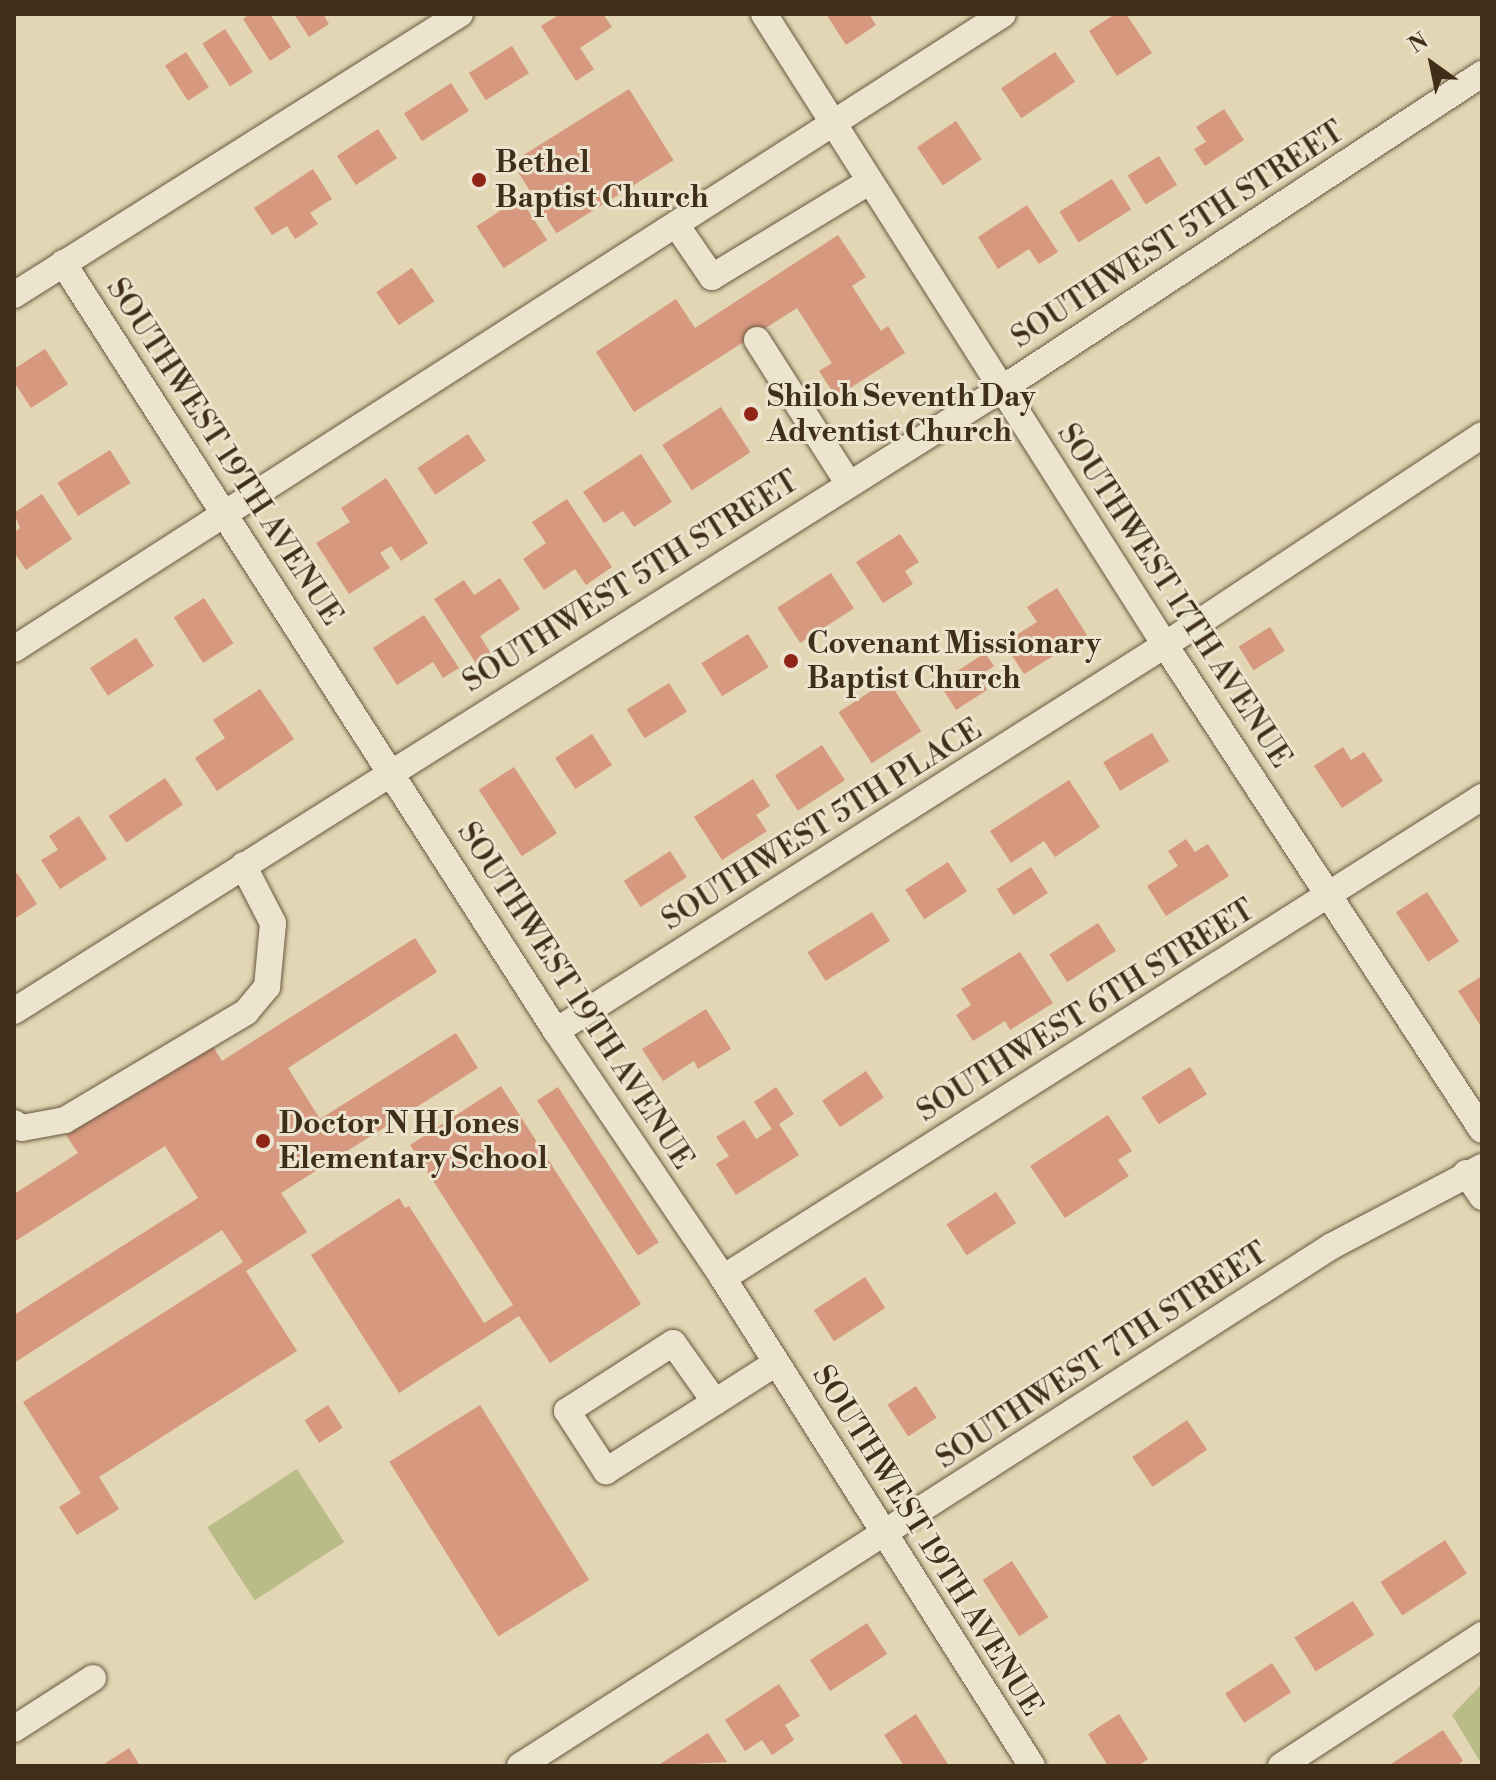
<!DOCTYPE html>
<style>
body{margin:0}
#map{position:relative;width:1496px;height:1780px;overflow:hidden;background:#e2d6b4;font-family:"Libre Bodoni",serif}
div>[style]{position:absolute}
.green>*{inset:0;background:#babc88;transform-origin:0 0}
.building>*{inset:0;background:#d6987f;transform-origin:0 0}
.roads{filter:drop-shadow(0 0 2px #68583f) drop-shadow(0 0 2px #68583f)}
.minor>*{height:26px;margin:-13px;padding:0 13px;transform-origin:13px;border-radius:13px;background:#ece4ce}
.dots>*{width:22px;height:22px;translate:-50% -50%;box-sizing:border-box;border:4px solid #ece4ce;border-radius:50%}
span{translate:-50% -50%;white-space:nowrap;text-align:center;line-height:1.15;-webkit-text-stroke:6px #ece4ce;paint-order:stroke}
.poi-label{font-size:30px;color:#3f2e18;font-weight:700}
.left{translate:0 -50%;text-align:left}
.street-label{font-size:30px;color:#3f2e18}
.frame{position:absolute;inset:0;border:16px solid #3f2e18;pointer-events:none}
.north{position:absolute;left:1392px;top:24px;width:80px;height:80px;-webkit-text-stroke:6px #ece4ce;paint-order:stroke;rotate:327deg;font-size:22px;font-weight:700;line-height:32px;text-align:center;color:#3f2e18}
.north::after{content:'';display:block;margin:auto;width:28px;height:36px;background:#3f2e18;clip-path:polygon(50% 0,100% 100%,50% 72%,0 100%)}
</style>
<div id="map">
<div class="green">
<i style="left:297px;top:1469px;width:87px;height:107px;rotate:57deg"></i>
<i style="clip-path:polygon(1482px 1684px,1482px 1765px,1452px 1715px)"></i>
</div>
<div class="building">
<i style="clip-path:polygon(250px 14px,270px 14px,291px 47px,270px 61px,243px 19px)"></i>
<i style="clip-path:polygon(294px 14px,323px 14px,329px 24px,309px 37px)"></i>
<i style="clip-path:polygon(560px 14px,603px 14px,612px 27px,580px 48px,594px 69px,576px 81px,541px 26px)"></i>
<i style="clip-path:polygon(826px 14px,869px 14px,876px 25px,846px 45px)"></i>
<i style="clip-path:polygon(1115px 14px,1126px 14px,1152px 53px,1117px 76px,1089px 31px)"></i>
<i style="left:225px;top:29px;width:51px;height:27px;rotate:57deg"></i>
<i style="left:512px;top:46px;width:32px;height:51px;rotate:58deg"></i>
<i style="left:186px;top:52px;width:42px;height:25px;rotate:57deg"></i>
<i style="left:1055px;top:52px;width:36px;height:65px;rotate:56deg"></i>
<i style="left:451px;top:83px;width:33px;height:56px;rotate:57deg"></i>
<i style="left:629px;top:89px;width:84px;height:138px;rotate:58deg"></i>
<i style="clip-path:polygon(1224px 109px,1244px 140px,1205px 166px,1194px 149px,1206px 142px,1196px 127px)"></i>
<i style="left:956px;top:121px;width:46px;height:47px;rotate:56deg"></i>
<i style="left:378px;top:129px;width:35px;height:49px;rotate:57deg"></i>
<i style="left:1159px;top:156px;width:34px;height:37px;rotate:58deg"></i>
<i style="clip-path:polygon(313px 169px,332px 199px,310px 213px,318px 224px,295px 239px,287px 226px,272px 235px,254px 208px)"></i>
<i style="left:1112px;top:179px;width:36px;height:62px;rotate:58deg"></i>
<i style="left:520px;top:198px;width:50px;height:52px;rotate:57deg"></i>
<i style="clip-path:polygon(1027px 205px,1058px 252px,1039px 264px,1029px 249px,998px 269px,978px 237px)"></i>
<i style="clip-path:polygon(838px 235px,866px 277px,852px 286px,881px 331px,888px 326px,905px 353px,836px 397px,819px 371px,832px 363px,797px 308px,634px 412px,596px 352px,676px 299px,695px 328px)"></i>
<i style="left:412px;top:268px;width:40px;height:43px;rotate:56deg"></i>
<i style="clip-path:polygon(45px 349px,68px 384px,31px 408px,14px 382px,14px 369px)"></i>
<i style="left:721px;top:407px;width:54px;height:70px;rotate:57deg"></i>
<i style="left:468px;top:434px;width:32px;height:61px;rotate:56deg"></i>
<i style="left:110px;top:450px;width:39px;height:62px;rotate:58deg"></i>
<i style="clip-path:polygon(641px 454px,672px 502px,634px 527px,623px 511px,604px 523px,583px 492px)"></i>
<i style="clip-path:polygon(386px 478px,428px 543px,401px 561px,391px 546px,380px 553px,390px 568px,349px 594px,316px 543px,350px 522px,341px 508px)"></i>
<i style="clip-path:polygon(42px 494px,72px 539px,26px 570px,14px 552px,14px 533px,20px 528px,14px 513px)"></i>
<i style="clip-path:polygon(567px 499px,612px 567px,586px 585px,575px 569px,544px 590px,523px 559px,546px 543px,532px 522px)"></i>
<i style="clip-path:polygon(900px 534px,919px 562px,905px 571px,913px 584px,883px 603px,856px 562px)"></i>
<i style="left:831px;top:573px;width:42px;height:64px;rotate:57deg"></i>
<i style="clip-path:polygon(500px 578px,520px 609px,480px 636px,492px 655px,477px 665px,434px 599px,464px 580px,474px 595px)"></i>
<i style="clip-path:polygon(1057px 588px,1087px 635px,1024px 674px,1004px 643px,1037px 622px,1027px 607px)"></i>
<i style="left:204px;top:598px;width:54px;height:36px;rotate:57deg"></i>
<i style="clip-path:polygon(424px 615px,459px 668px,443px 678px,433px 662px,397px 685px,373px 648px)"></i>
<i style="left:1270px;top:627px;width:28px;height:37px;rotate:58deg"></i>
<i style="left:748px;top:634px;width:39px;height:55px;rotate:58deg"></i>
<i style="left:136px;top:638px;width:33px;height:55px;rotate:57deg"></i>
<i style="clip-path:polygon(985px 653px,994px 666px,979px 676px,987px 690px,956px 710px,939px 683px)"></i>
<i style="left:888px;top:680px;width:61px;height:59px;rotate:57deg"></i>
<i style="left:669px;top:683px;width:34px;height:50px;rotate:58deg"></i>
<i style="clip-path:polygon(260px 689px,294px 739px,217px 791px,195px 758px,225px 738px,213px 720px)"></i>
<i style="left:1152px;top:733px;width:33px;height:57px;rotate:59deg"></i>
<i style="left:592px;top:734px;width:37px;height:44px;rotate:57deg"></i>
<i style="left:822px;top:745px;width:42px;height:56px;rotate:57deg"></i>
<i style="clip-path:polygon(1343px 747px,1351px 760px,1364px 752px,1383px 781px,1342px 808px,1314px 766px)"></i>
<i style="left:514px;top:767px;width:79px;height:42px;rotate:57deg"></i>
<i style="left:165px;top:778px;width:32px;height:68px;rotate:56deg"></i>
<i style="clip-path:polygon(753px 779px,770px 806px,756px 815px,767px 831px,722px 860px,694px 817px)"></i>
<i style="clip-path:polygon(1069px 780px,1100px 827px,1055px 857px,1044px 841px,1011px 863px,990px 831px)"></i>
<i style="clip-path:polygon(79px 816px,107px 859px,60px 889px,41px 860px,58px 850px,49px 836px)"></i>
<i style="clip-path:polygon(1186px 839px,1195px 852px,1208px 844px,1229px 876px,1166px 916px,1147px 886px,1178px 866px,1168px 851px)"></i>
<i style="left:670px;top:851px;width:31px;height:55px;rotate:57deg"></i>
<i style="left:948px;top:862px;width:35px;height:51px;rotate:57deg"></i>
<i style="left:1031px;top:867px;width:31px;height:41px;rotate:57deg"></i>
<i style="clip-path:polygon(17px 873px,37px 904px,14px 919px,14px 876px)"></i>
<i style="left:1427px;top:892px;width:59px;height:37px;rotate:57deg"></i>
<i style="left:872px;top:912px;width:34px;height:76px;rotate:58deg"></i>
<i style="left:1098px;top:923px;width:33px;height:58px;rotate:57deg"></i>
<i style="clip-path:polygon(415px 938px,437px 972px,288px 1068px,320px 1119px,456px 1033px,478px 1068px,281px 1193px,307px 1232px,246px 1271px,297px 1351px,99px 1477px,119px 1509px,77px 1535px,59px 1507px,81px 1493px,23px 1402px,243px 1262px,222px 1230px,14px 1363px,14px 1315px,198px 1198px,165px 1146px,14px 1242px,14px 1194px,78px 1153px,66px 1135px,211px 1043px,222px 1061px)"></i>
<i style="clip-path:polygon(1020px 952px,1053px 1003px,1010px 1030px,1005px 1021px,973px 1041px,956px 1015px,971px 1005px,961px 989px)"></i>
<i style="clip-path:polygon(1482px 976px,1482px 1028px,1458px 991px)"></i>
<i style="clip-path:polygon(706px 1009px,731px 1049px,698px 1069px,694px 1061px,663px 1081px,642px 1049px)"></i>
<i style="left:1190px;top:1067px;width:32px;height:57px;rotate:58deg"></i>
<i style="left:866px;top:1071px;width:32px;height:53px;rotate:56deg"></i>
<i style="clip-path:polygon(501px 1086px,641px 1304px,550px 1363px,519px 1316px,399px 1393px,311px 1255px,399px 1198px,405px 1208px,409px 1206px,484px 1323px,513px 1305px,410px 1145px)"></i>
<i style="left:558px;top:1087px;width:185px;height:25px;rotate:57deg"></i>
<i style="clip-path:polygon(776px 1087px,794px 1114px,779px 1124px,799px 1155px,736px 1195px,716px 1164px,729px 1156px,716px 1137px,744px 1120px,756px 1139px,772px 1129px,754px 1102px)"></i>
<i style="clip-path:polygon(1108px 1115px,1132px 1151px,1118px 1160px,1129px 1176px,1065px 1218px,1030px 1166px)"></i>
<i style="left:996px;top:1192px;width:37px;height:59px;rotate:57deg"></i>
<i style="left:865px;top:1277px;width:37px;height:61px;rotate:57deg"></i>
<i style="left:916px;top:1386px;width:38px;height:34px;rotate:57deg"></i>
<i style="left:328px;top:1405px;width:27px;height:28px;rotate:57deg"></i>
<i style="left:480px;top:1405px;width:206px;height:107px;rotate:58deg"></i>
<i style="left:1187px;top:1420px;width:36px;height:66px;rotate:56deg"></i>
<i style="left:1445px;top:1540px;width:40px;height:77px;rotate:57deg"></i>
<i style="left:1012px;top:1561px;width:67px;height:35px;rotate:57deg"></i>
<i style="left:1353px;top:1601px;width:40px;height:69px;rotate:58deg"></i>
<i style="left:867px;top:1623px;width:37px;height:68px;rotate:57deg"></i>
<i style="left:1272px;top:1663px;width:35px;height:56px;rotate:57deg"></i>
<i style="clip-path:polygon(779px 1684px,800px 1716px,785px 1725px,794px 1740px,772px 1755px,762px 1740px,745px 1751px,725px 1720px)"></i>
<i style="clip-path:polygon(916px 1714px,949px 1766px,904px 1766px,884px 1735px)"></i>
<i style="clip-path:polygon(1119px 1714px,1148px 1759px,1138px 1766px,1108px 1766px,1088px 1734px)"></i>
<i style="clip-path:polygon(1443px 1730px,1463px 1761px,1456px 1766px,1388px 1766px)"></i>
<i style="clip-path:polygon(708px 1733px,727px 1762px,657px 1766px)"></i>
<i style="clip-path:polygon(129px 1748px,140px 1766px,101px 1766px)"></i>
</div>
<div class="roads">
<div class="minor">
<i style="left:764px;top:14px;width:748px;rotate:57.56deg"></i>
<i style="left:1165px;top:645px;width:579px;rotate:56.83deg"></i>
<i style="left:677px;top:226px;width:62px;rotate:55.5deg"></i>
<i style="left:712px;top:277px;width:184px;rotate:-31.2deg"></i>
<i style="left:63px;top:263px;width:913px;rotate:57.3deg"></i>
<i style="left:556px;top:1031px;width:298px;rotate:55.9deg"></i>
<i style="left:723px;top:1278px;width:578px;rotate:57.66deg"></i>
<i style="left:14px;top:295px;width:527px;rotate:-32.21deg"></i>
<i style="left:757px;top:340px;width:169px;rotate:57.5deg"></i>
<i style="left:14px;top:649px;width:1175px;rotate:-32.7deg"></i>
<i style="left:14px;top:1011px;width:1169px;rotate:-32.21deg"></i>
<i style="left:1003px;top:388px;width:573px;rotate:-33.25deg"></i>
<i style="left:556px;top:1031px;width:721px;rotate:-32.37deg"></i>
<i style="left:1165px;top:645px;width:380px;rotate:-33.5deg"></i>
<i style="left:14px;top:1123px;width:9px;rotate:32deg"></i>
<i style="left:22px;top:1128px;width:44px;rotate:-10.5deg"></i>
<i style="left:65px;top:1120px;width:211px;rotate:-30.8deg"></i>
<i style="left:246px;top:1012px;width:33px;rotate:-50deg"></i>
<i style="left:267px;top:987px;width:64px;rotate:-84.6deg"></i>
<i style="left:273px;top:923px;width:65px;rotate:-117.3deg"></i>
<i style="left:1466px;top:1173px;width:29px;rotate:56deg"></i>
<i style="left:723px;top:1278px;width:899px;rotate:-32.36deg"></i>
<i style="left:715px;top:1402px;width:72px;rotate:-125.4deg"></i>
<i style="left:673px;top:1343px;width:126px;rotate:147.3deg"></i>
<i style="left:567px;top:1411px;width:72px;rotate:57deg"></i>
<i style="left:606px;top:1471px;width:129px;rotate:-32.3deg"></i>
<i style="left:715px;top:1402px;width:72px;rotate:-32.6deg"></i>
<i style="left:14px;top:1729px;width:94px;rotate:-32.8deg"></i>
<i style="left:520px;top:1766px;width:964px;rotate:-32.64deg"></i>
<i style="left:1332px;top:1246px;width:170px;rotate:-27.8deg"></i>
<i style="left:1281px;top:1766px;width:240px;rotate:-33.1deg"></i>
</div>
</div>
<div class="dots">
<i style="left:479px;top:180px;background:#8f2418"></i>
<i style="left:751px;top:414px;background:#8f2418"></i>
<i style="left:791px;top:661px;background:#8f2418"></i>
<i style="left:263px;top:1141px;background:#8f2418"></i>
</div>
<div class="poi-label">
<span class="left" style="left:495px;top:180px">Bethel<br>Baptist Church</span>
<span class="left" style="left:767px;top:414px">Shiloh Seventh Day<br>Adventist Church</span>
<span class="left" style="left:807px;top:661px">Covenant Missionary<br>Baptist Church</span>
<span class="left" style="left:279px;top:1141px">Doctor N H Jones<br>Elementary School</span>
</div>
<div class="street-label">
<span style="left:1178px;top:235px;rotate:-33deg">SOUTHWEST 5TH STREET</span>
<span style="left:224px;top:452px;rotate:57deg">SOUTHWEST 19TH AVENUE</span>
<span style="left:631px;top:582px;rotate:-32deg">SOUTHWEST 5TH STREET</span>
<span style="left:1174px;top:596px;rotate:57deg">SOUTHWEST 17TH AVENUE</span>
<span style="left:822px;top:825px;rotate:-32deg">SOUTHWEST 5TH PLACE</span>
<span style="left:575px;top:996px;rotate:57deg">SOUTHWEST 19TH AVENUE</span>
<span style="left:1086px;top:1011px;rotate:-32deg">SOUTHWEST 6TH STREET</span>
<span style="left:1102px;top:1356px;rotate:-33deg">SOUTHWEST 7TH STREET</span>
<span style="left:927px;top:1541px;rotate:58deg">SOUTHWEST 19TH AVENUE</span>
</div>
<div class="frame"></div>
<div class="north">N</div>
</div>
